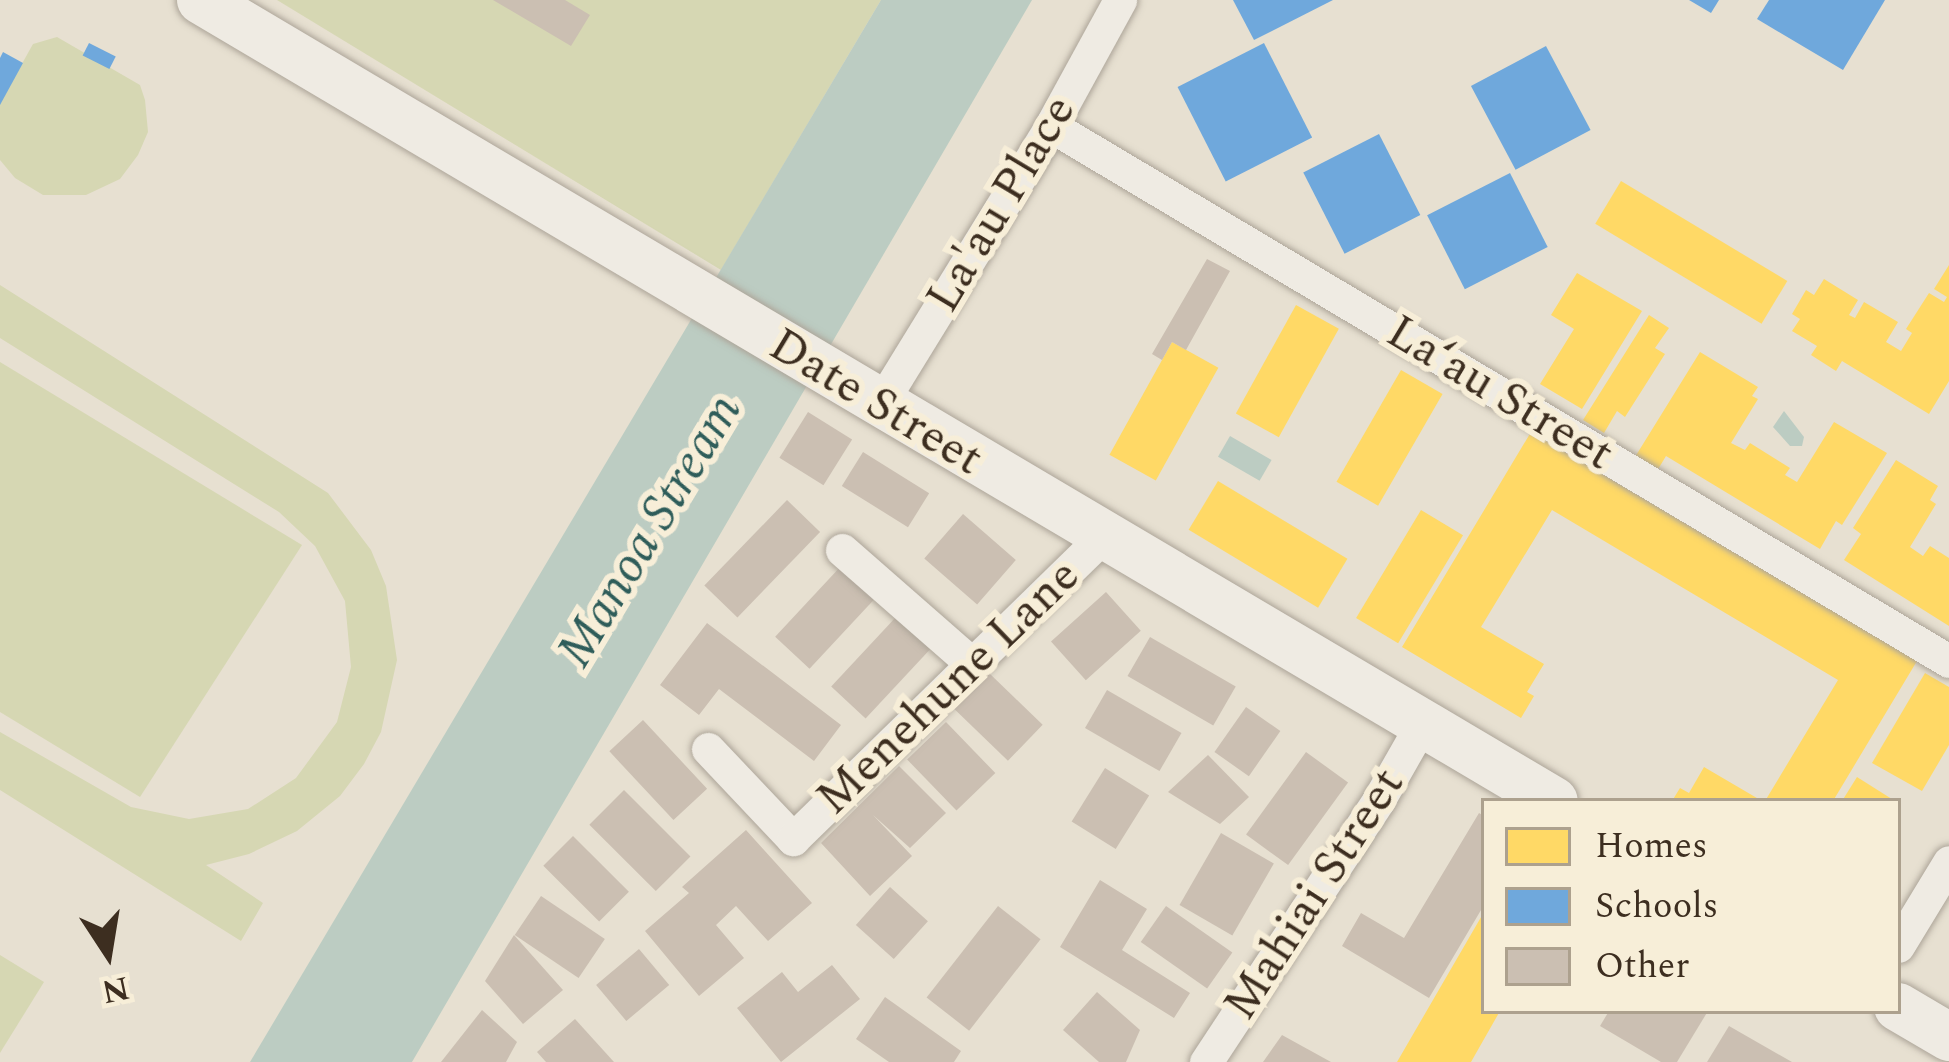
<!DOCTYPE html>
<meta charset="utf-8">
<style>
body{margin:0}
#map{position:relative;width:1949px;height:1062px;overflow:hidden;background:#e7e0d1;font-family:Spectral,serif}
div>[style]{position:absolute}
.green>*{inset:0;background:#d6d7b3}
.water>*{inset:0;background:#bcccc2;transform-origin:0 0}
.homes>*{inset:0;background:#ffd966;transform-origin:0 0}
.schools>*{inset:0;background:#6fa8dc;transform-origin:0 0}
.building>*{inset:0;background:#cbbfb2;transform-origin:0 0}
.roads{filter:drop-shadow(0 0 3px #ada599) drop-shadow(0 0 3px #ada599)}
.street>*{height:33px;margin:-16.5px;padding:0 16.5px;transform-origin:16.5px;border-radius:16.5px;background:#efebe3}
.secondary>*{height:48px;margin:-24px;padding:0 24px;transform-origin:24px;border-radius:24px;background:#efebe3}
span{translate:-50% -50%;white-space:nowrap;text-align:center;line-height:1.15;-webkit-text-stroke:12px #f7eed8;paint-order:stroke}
.street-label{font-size:48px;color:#3d2e20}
.water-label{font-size:51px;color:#2f5d5a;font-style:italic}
.legend{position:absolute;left:1481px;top:798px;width:420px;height:216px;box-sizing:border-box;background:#f7eed8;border:3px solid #ada18e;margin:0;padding:15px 21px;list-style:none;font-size:36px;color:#3d2e20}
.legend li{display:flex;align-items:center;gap:24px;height:60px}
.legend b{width:60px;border:3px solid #ada18e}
.north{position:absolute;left:48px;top:894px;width:120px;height:120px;-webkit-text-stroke:9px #f7eed8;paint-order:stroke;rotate:168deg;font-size:33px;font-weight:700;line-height:48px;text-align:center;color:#3d2e20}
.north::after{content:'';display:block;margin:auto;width:42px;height:54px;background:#3d2e20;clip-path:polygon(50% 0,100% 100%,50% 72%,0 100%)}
</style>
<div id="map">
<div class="green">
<i style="clip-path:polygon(277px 0,881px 0,721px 270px)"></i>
<i style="clip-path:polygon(57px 37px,140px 85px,145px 100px,148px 132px,138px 155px,120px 179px,86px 195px,43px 195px,15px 178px,0 160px,0 103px,33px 44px)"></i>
<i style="clip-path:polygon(0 285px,328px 493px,371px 550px,386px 586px,397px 660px,381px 732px,364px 764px,340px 796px,297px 831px,249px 854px,206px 865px,263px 903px,241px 941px,0 790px,0 732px,131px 807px,189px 819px,248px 809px,296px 778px,337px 722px,351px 667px,345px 601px,315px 546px,279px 512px,0 338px)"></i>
<i style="clip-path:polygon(0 362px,302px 545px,140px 797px,0 712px)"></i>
<i style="clip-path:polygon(0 955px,44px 982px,0 1053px)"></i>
</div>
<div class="water">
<i style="clip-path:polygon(881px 0,1032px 0,412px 1062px,250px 1062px)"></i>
<i style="clip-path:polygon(1784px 411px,1804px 437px,1802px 446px,1790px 446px,1773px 427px)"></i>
<i style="left:1230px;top:436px;width:48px;height:24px;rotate:30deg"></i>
</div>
<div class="homes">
<i style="left:1621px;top:181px;width:194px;height:50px;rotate:31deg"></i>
<i style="clip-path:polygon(1949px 265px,1949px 381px,1929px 414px,1842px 361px,1836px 371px,1811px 355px,1817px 346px,1792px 331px,1800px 319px,1792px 314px,1806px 290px,1814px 295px,1824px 279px,1858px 300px,1849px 315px,1855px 318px,1864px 302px,1898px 322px,1886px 342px,1901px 351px,1912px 333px,1906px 329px,1929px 293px,1944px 302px,1947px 297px,1934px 289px)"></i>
<i style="clip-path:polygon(1577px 273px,1642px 311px,1582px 409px,1540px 384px,1574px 329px,1551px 315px)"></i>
<i style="left:1296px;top:305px;width:49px;height:124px;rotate:29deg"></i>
<i style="clip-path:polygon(1649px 315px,1669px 328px,1655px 348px,1665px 354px,1625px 417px,1617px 411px,1604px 433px,1583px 420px)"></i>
<i style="left:1172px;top:342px;width:53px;height:129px;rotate:29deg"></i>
<i style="clip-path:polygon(1700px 352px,1758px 387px,1752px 396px,1758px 399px,1731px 443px,1745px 450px,1750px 443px,1790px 468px,1785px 475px,1797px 482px,1834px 422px,1887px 453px,1842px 525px,1836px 521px,1820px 549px,1666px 456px,1657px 471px,1635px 457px)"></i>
<i style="left:1401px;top:370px;width:48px;height:129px;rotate:30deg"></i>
<i style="clip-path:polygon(1531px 432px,1917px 661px,1833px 801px,1765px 801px,1838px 680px,1552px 510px,1481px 627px,1544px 664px,1527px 692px,1534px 696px,1521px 718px,1402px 647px)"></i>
<i style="clip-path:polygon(1896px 460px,1938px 486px,1930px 500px,1936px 504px,1910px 547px,1923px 556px,1930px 546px,1949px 558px,1949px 626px,1844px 560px,1861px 534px,1853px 528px)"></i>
<i style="left:1218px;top:481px;width:151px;height:57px;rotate:31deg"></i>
<i style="left:1421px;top:510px;width:49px;height:126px;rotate:31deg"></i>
<i style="clip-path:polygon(1925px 673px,1949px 687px,1949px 745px,1922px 791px,1872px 763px)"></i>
<i style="clip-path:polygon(1704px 767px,1762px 801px,1672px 801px,1680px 788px,1689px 793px)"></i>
<i style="clip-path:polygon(1857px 777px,1895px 801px,1842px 801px)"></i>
<i style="clip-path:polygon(1484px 912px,1484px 1011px,1500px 1011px,1471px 1062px,1397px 1062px)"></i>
</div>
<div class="schools">
<i style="clip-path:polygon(1233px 0,1333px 0,1254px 40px)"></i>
<i style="clip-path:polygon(1689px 0,1719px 0,1711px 13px)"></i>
<i style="clip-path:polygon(1769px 0,1885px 0,1843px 70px,1757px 19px)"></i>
<i style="left:89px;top:43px;width:30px;height:14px;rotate:27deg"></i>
<i style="left:1264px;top:43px;width:106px;height:97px;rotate:63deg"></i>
<i style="left:1546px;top:46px;width:95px;height:85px;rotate:62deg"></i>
<i style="clip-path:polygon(3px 52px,23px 63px,0 105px,0 58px)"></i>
<i style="left:1379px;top:134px;width:91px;height:85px;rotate:63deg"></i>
<i style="left:1510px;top:173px;width:83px;height:93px;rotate:63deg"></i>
</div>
<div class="building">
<i style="clip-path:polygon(493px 0,565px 0,590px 15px,571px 46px)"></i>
<i style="clip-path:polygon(1207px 259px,1230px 271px,1186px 350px,1172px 342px,1162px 360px,1152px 354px)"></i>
<i style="left:808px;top:412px;width:52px;height:54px;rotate:32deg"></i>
<i style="left:863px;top:452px;width:78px;height:40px;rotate:32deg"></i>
<i style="left:787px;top:500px;width:46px;height:119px;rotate:44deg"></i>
<i style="left:963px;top:514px;width:70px;height:59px;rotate:41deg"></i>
<i style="left:842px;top:565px;width:47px;height:98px;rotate:43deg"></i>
<i style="left:1106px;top:592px;width:52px;height:74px;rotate:48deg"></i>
<i style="left:896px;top:617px;width:47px;height:95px;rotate:43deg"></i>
<i style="clip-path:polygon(707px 623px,841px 725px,814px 761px,719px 689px,699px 715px,660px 685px)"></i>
<i style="left:1150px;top:637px;width:99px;height:45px;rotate:30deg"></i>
<i style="left:988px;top:672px;width:76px;height:50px;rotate:44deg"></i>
<i style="left:1107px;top:690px;width:86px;height:44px;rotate:30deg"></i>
<i style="left:1246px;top:707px;width:42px;height:55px;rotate:35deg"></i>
<i style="left:643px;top:720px;width:94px;height:46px;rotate:47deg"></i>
<i style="left:946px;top:722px;width:71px;height:54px;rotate:46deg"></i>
<i style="left:1306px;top:752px;width:52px;height:102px;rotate:36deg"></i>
<i style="clip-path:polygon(1208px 755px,1249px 797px,1220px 824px,1168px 792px)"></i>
<i style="clip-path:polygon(899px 766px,946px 813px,910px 848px,873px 815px,912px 856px,870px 896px,821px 843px)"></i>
<i style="left:1105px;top:768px;width:52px;height:63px;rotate:32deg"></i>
<i style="left:624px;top:790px;width:94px;height:49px;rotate:45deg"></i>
<i style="clip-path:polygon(1479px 813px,1484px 816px,1484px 905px,1429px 998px,1342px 946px,1361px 913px,1404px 938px)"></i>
<i style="clip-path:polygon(746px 830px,812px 903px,768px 941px,736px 906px,716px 925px,744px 958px,699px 996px,645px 931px,689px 893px,682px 887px)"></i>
<i style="left:1221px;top:833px;width:61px;height:83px;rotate:30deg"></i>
<i style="left:573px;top:836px;width:79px;height:42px;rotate:45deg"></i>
<i style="clip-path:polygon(1100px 880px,1147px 909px,1122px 950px,1190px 993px,1174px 1018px,1060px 947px)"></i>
<i style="left:890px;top:887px;width:51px;height:51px;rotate:42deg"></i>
<i style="left:541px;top:896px;width:77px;height:47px;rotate:34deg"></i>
<i style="left:998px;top:906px;width:54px;height:116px;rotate:38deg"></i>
<i style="left:1166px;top:906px;width:81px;height:44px;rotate:35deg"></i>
<i style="clip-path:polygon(514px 935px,563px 990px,523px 1024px,485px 981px)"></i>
<i style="left:639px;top:949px;width:47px;height:56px;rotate:50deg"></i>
<i style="clip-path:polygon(832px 965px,860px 999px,781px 1062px,737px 1008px,782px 972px,798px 992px)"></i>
<i style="clip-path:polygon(1097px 992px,1140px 1030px,1126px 1062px,1099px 1062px,1063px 1030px)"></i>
<i style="clip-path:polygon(885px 997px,961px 1051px,954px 1062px,889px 1062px,856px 1039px)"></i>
<i style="clip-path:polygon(482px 1010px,517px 1042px,506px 1062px,441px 1062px)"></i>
<i style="clip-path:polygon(1609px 1011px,1708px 1011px,1677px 1062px,1661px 1062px,1600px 1026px)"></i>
<i style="clip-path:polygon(575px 1019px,614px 1062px,546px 1062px,537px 1052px)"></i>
<i style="clip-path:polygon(1729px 1026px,1792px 1062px,1707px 1062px)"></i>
<i style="clip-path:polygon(1282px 1035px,1331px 1062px,1263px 1062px)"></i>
</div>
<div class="roads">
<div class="street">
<i style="left:1051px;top:126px;width:1045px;rotate:30.79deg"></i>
<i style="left:879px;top:406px;width:329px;rotate:-58.4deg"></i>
<i style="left:1051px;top:126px;width:144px;rotate:-61.3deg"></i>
<i style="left:842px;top:550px;width:170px;rotate:41.2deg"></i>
<i style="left:708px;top:749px;width:124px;rotate:46.6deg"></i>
<i style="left:793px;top:839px;width:435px;rotate:-44.3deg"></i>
<i style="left:1898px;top:946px;width:98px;rotate:-58.7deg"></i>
<i style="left:1206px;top:1062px;width:313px;rotate:-56.6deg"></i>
<i style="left:1378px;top:801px;width:89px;rotate:-60.3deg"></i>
</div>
<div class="secondary">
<i style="left:201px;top:0;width:1572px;rotate:30.63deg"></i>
<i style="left:1898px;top:1007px;width:59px;rotate:30.5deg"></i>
</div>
</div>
<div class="street-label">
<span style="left:1001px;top:204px;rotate:-59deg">La'au Place</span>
<span style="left:1500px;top:393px;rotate:31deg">Laʻau Street</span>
<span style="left:876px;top:402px;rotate:31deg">Date Street</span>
<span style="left:948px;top:687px;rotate:-44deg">Menehune Lane</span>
<span style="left:1314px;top:894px;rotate:-57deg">Mahiai Street</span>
</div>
<div class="water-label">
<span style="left:650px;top:531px;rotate:-59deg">Manoa Stream</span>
</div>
<ul class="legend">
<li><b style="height:33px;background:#ffd966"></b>Homes</li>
<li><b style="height:33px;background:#6fa8dc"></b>Schools</li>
<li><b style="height:33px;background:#cbbfb2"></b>Other</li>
</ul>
<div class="north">N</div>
</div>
